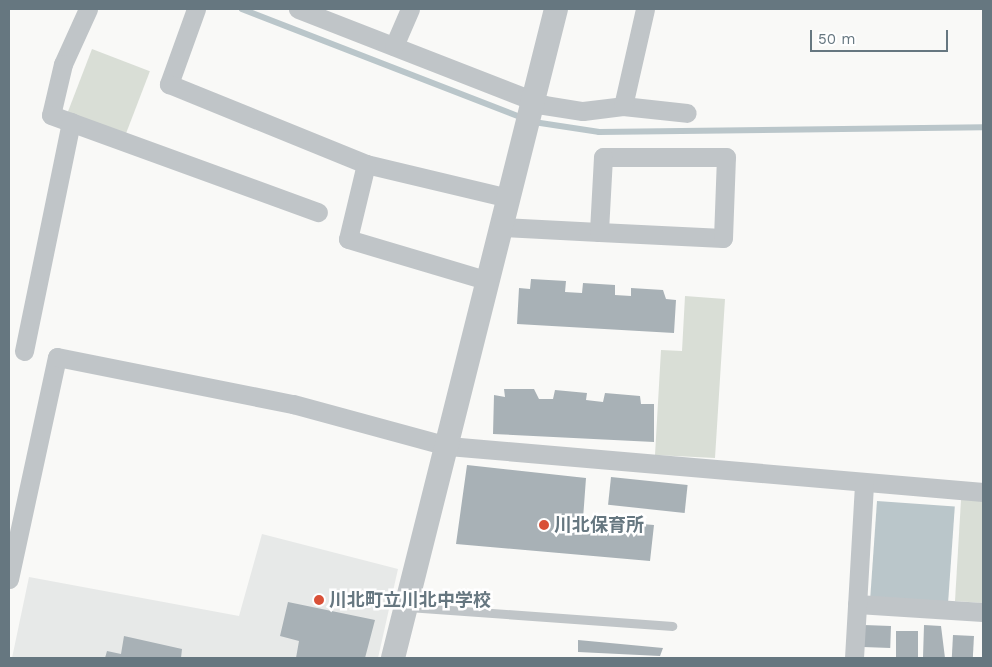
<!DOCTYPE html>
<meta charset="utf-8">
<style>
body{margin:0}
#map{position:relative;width:992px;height:667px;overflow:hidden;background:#f9f9f7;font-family:"Work Sans","Noto Sans JP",sans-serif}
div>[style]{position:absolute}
.built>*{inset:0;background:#e7e9e8}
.green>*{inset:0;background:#d9ded6;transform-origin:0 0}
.water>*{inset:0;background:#bac6ca;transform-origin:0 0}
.stream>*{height:5.5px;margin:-2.75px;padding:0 2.75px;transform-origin:2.75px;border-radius:2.75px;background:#bac6ca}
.building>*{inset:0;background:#a8b1b6;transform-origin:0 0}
.service>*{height:9px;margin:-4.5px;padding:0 4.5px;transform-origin:4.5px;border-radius:4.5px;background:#c0c5c8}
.minor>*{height:19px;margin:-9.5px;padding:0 9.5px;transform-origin:9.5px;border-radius:9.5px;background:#c0c5c8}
.tertiary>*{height:24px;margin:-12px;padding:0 12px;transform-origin:12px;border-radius:12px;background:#c0c5c8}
.dots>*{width:14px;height:14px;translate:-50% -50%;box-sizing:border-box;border:2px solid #fff;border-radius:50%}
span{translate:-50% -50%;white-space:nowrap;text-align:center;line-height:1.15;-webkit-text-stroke:5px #fff;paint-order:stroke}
.poi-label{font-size:18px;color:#667780;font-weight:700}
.left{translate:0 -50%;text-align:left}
.frame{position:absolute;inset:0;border:10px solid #667780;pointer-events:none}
.scale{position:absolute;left:810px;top:30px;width:138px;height:22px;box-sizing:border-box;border:2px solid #667780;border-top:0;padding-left:6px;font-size:15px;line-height:18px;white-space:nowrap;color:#667780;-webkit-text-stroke:4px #fff;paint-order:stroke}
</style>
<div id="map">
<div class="built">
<i style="clip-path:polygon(262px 534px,398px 569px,378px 658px,12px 658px,29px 577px,239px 616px)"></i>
</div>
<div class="green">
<i style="left:92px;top:49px;width:62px;height:68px;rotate:21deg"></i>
<i style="clip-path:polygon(685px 296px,725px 299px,715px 458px,655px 455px,661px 350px,682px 351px)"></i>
<i style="clip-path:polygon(961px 500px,983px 500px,983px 603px,955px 601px)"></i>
</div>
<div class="water">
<i style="left:877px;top:501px;width:78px;height:96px;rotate:4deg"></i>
</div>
<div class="stream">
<i style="left:242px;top:9px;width:301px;rotate:21.2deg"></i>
<i style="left:534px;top:122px;width:66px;rotate:8.7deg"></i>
<i style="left:599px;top:132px;width:384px;rotate:-0.7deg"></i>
</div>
<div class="building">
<i style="clip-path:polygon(531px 279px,566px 281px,565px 292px,582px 293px,583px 283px,615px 285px,615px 295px,631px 296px,631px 288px,663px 290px,666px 299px,676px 300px,674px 333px,517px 324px,519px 288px,530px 289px)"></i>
<i style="clip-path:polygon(504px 389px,534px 389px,539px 399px,553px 399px,555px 390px,587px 393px,586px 400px,603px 402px,605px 393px,640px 396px,641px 404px,654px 404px,654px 442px,493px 434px,494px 395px,505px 397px)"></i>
<i style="clip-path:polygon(467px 465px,586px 478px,583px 519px,654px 525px,650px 561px,456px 544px)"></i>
<i style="left:611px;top:477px;width:77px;height:28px;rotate:6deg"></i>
<i style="clip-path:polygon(288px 602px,375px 620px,365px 658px,296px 658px,299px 641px,280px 636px)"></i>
<i style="left:864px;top:625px;width:27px;height:22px;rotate:2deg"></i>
<i style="clip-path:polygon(924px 625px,941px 626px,945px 658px,923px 658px)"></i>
<i style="left:896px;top:631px;width:22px;height:27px"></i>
<i style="left:953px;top:635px;width:21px;height:23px;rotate:3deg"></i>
<i style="clip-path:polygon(124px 636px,182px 649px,181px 658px,105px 658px,107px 651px,121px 654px)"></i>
<i style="clip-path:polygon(578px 640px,663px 648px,660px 656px,578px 652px)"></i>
</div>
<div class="service">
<i style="left:408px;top:607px;width:265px;rotate:4.1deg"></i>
</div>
<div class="minor">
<i style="left:88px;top:9px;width:60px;rotate:114.4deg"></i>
<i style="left:63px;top:64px;width:52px;rotate:103.2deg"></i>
<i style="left:51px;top:115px;width:284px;rotate:20deg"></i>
<i style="left:196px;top:9px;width:80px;rotate:109.8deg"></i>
<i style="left:169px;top:84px;width:213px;rotate:22.1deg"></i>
<i style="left:366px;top:164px;width:147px;rotate:13.4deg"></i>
<i style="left:298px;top:9px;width:264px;rotate:21.3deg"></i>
<i style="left:544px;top:105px;width:39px;rotate:9deg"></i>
<i style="left:583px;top:111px;width:40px;rotate:-7.1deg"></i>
<i style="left:623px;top:106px;width:64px;rotate:6.2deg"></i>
<i style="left:394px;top:46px;width:40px;rotate:-66.6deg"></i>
<i style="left:623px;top:106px;width:99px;rotate:-77.2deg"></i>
<i style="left:366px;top:164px;width:77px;rotate:103.5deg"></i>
<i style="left:348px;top:239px;width:147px;rotate:16.6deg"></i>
<i style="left:502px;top:227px;width:97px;rotate:3deg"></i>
<i style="left:599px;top:232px;width:124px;rotate:2.8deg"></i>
<i style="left:723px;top:238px;width:81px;rotate:-87.9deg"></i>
<i style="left:726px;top:157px;width:123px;rotate:180deg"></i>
<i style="left:603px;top:157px;width:75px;rotate:93.1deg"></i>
<i style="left:24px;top:351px;width:234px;rotate:-78.4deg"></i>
<i style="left:9px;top:579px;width:227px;rotate:-77.8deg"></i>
<i style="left:57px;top:357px;width:241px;rotate:11.3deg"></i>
<i style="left:293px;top:404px;width:161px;rotate:15.2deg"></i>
<i style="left:448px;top:446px;width:537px;rotate:4.91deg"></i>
<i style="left:857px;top:604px;width:126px;rotate:3.6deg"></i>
<i style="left:854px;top:658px;width:174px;rotate:-86.7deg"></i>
</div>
<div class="tertiary">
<i style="left:393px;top:658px;width:669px;rotate:-75.9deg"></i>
</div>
<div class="dots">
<i style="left:544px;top:525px;background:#d95037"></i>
<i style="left:319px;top:600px;background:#d95037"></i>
</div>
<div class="poi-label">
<span class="left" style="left:554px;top:525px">川北保育所</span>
<span class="left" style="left:329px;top:600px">川北町立川北中学校</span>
</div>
<div class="frame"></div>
<div class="scale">50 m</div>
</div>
